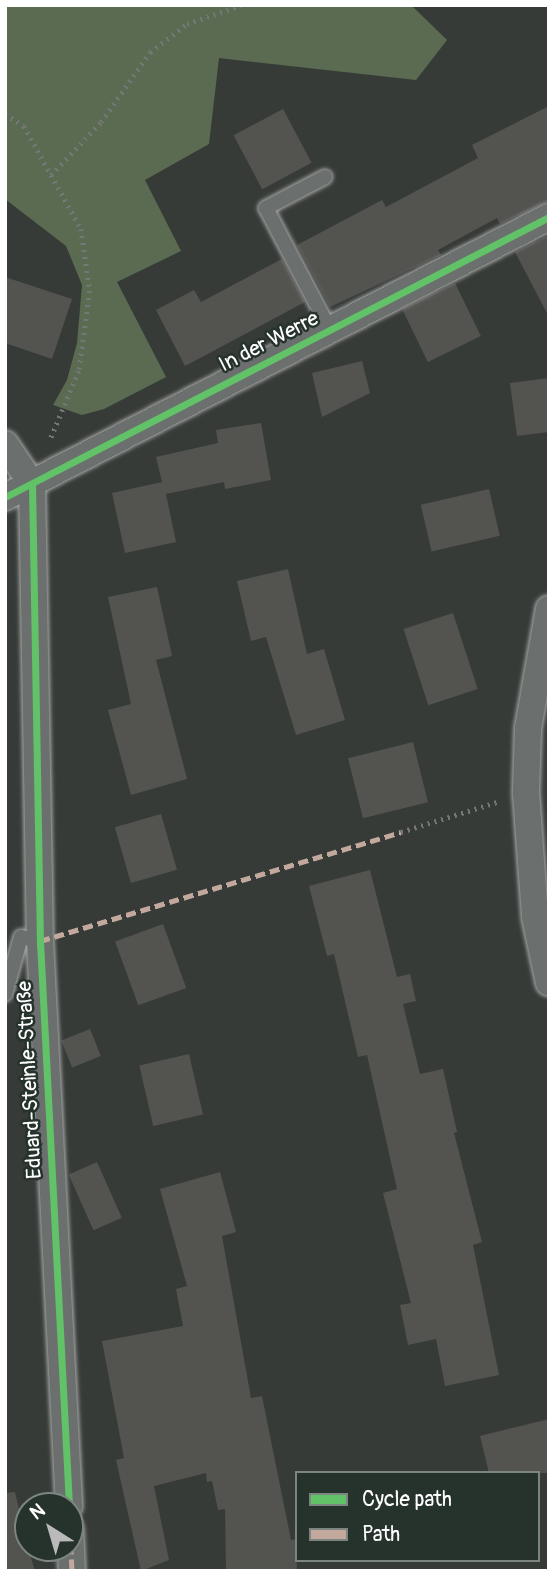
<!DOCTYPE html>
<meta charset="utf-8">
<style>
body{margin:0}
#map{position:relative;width:554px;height:1576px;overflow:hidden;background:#373b38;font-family:Pangolin,sans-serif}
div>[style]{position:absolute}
.green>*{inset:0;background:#5b6b51}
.building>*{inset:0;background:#535350;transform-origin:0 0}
.path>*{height:4.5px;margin-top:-2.25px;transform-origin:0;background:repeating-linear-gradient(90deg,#757776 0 2px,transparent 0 7px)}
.roads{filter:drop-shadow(0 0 2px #a5a7a5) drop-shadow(0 0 2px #a5a7a5)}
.lane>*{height:14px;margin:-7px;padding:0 7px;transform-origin:7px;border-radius:7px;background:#6b6f6d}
.street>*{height:26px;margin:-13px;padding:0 13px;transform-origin:13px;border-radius:13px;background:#6b6f6d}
.quiet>*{height:5px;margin-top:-2.5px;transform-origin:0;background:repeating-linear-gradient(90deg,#c3a89e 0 10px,transparent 0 15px)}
.cycleway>*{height:7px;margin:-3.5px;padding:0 3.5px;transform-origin:3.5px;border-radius:3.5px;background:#61c268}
span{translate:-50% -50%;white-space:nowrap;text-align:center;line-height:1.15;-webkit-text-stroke:5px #26332d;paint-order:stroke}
.street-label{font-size:21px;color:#fff}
.frame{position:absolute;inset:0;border:7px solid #fff;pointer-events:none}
.legend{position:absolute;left:295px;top:1471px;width:245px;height:91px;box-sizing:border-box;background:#26332d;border:2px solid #7d8581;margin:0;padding:9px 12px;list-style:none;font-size:21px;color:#fff}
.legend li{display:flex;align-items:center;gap:14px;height:35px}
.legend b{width:35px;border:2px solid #7d8581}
.north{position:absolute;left:14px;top:1492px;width:70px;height:70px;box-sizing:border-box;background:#26332d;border:2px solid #7d8581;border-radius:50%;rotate:323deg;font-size:19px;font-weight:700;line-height:28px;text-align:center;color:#fff}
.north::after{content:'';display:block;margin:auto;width:24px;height:32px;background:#b9bab9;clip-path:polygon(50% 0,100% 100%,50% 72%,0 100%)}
</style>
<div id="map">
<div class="green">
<i style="clip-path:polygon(5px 5px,411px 5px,447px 40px,416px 80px,219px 58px,209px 144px,145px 180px,181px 251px,117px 282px,166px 377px,104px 409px,82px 415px,53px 405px,67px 380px,77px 343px,82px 285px,66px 246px,5px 199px)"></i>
</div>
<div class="building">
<i style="clip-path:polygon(549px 106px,549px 201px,500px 224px,497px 218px,438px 250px,441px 255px,330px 307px,297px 245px,382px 200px,386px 207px,478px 158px,472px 145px)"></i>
<i style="left:283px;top:109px;width:61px;height:56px;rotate:62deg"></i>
<i style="clip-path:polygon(549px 235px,549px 317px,515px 252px)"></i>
<i style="clip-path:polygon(282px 259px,305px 302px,185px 366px,156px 310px,194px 290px,201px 302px)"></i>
<i style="clip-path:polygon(5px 277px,72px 299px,52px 359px,5px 343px)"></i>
<i style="left:455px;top:283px;width:59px;height:59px;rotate:64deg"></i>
<i style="clip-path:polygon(362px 361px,370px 393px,322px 417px,312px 373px)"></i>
<i style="clip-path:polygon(549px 378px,549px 432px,517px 436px,510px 383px)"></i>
<i style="clip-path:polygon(261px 423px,271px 480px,225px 489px,224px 482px,166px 494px,176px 542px,125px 553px,112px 493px,162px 482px,156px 457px,218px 443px,216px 430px)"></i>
<i style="left:489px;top:489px;width:48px;height:70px;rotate:77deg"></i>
<i style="clip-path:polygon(288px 569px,307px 654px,324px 649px,345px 720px,296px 735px,266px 637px,251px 641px,237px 581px)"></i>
<i style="clip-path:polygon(157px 587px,172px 656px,156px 660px,187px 779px,131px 795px,108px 710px,131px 704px,108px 597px)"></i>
<i style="left:453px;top:613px;width:80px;height:52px;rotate:72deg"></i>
<i style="left:413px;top:742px;width:62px;height:67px;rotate:76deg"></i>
<i style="left:161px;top:814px;width:58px;height:48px;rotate:74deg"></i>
<i style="clip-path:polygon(370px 870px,397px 977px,410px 974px,416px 1001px,403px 1004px,420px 1074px,443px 1069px,457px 1132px,454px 1133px,482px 1242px,473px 1245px,499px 1375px,445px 1386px,436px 1339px,408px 1345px,400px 1305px,411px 1303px,383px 1193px,397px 1189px,367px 1055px,358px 1057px,334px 954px,327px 956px,309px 886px)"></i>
<i style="left:163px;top:924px;width:68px;height:51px;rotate:70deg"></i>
<i style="left:90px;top:1029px;width:29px;height:31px;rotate:68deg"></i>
<i style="left:189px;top:1054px;width:62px;height:51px;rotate:77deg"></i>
<i style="left:97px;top:1162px;width:61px;height:31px;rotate:66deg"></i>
<i style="clip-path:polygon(220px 1172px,236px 1232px,222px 1236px,251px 1398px,262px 1396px,291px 1540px,296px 1539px,297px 1571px,226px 1571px,225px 1509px,218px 1510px,212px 1481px,207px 1482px,206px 1473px,154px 1486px,169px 1560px,141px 1571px,116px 1460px,124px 1458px,102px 1341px,183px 1326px,176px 1289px,187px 1286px,160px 1189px)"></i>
<i style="clip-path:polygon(549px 1419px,549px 1473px,489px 1473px,480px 1436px)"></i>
<i style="clip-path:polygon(15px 1492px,28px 1548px,35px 1571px,5px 1571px,5px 1493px)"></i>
</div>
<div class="path">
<i style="left:5px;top:114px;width:22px;rotate:32deg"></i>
<i style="left:24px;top:126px;width:118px;rotate:61deg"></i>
<i style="left:81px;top:229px;width:63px;rotate:81.7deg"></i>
<i style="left:90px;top:291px;width:81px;rotate:97.8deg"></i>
<i style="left:79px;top:371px;width:73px;rotate:112.7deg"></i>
<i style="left:51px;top:175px;width:73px;rotate:-46.7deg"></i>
<i style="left:101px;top:122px;width:85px;rotate:-55deg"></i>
<i style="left:150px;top:52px;width:46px;rotate:-37.1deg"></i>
<i style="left:187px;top:24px;width:57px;rotate:-19.4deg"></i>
<i style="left:401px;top:832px;width:101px;rotate:-17.4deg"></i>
</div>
<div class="roads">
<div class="lane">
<i style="left:325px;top:177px;width:67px;rotate:152.3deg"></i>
<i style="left:266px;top:208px;width:138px;rotate:62.3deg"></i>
<i style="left:5px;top:994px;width:59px;rotate:-74.3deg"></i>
<i style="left:21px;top:937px;width:19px;rotate:12deg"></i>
</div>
<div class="street">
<i style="left:5px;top:444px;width:48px;rotate:56deg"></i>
<i style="left:32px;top:484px;width:457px;rotate:89deg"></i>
<i style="left:40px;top:941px;width:566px;rotate:87.06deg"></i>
<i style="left:5px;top:497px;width:612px;rotate:-27.24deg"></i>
<i style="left:549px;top:609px;width:121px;rotate:100deg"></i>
<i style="left:528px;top:728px;width:65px;rotate:91.8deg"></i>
<i style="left:526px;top:793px;width:124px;rotate:85.8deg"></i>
<i style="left:535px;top:917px;width:67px;rotate:78deg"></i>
<i style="left:70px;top:1529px;width:42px;rotate:87.3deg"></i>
</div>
</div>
<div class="quiet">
<i style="left:40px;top:947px;width:6px;rotate:-90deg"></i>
<i style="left:40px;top:941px;width:377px;rotate:-16.8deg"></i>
<i style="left:70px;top:1529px;width:42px;rotate:87.3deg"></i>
</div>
<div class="cycleway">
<i style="left:32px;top:484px;width:457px;rotate:89deg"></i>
<i style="left:40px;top:941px;width:566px;rotate:87.06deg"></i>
<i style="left:5px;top:497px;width:612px;rotate:-27.24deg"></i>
</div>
<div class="street-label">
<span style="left:269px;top:342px;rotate:-27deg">In der Werre</span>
<span style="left:30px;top:1080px;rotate:-93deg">Eduard-Steinle-Straße</span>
</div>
<div class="frame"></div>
<ul class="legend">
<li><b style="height:9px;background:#61c268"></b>Cycle path</li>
<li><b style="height:9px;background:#c3a89e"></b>Path</li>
</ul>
<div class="north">N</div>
</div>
